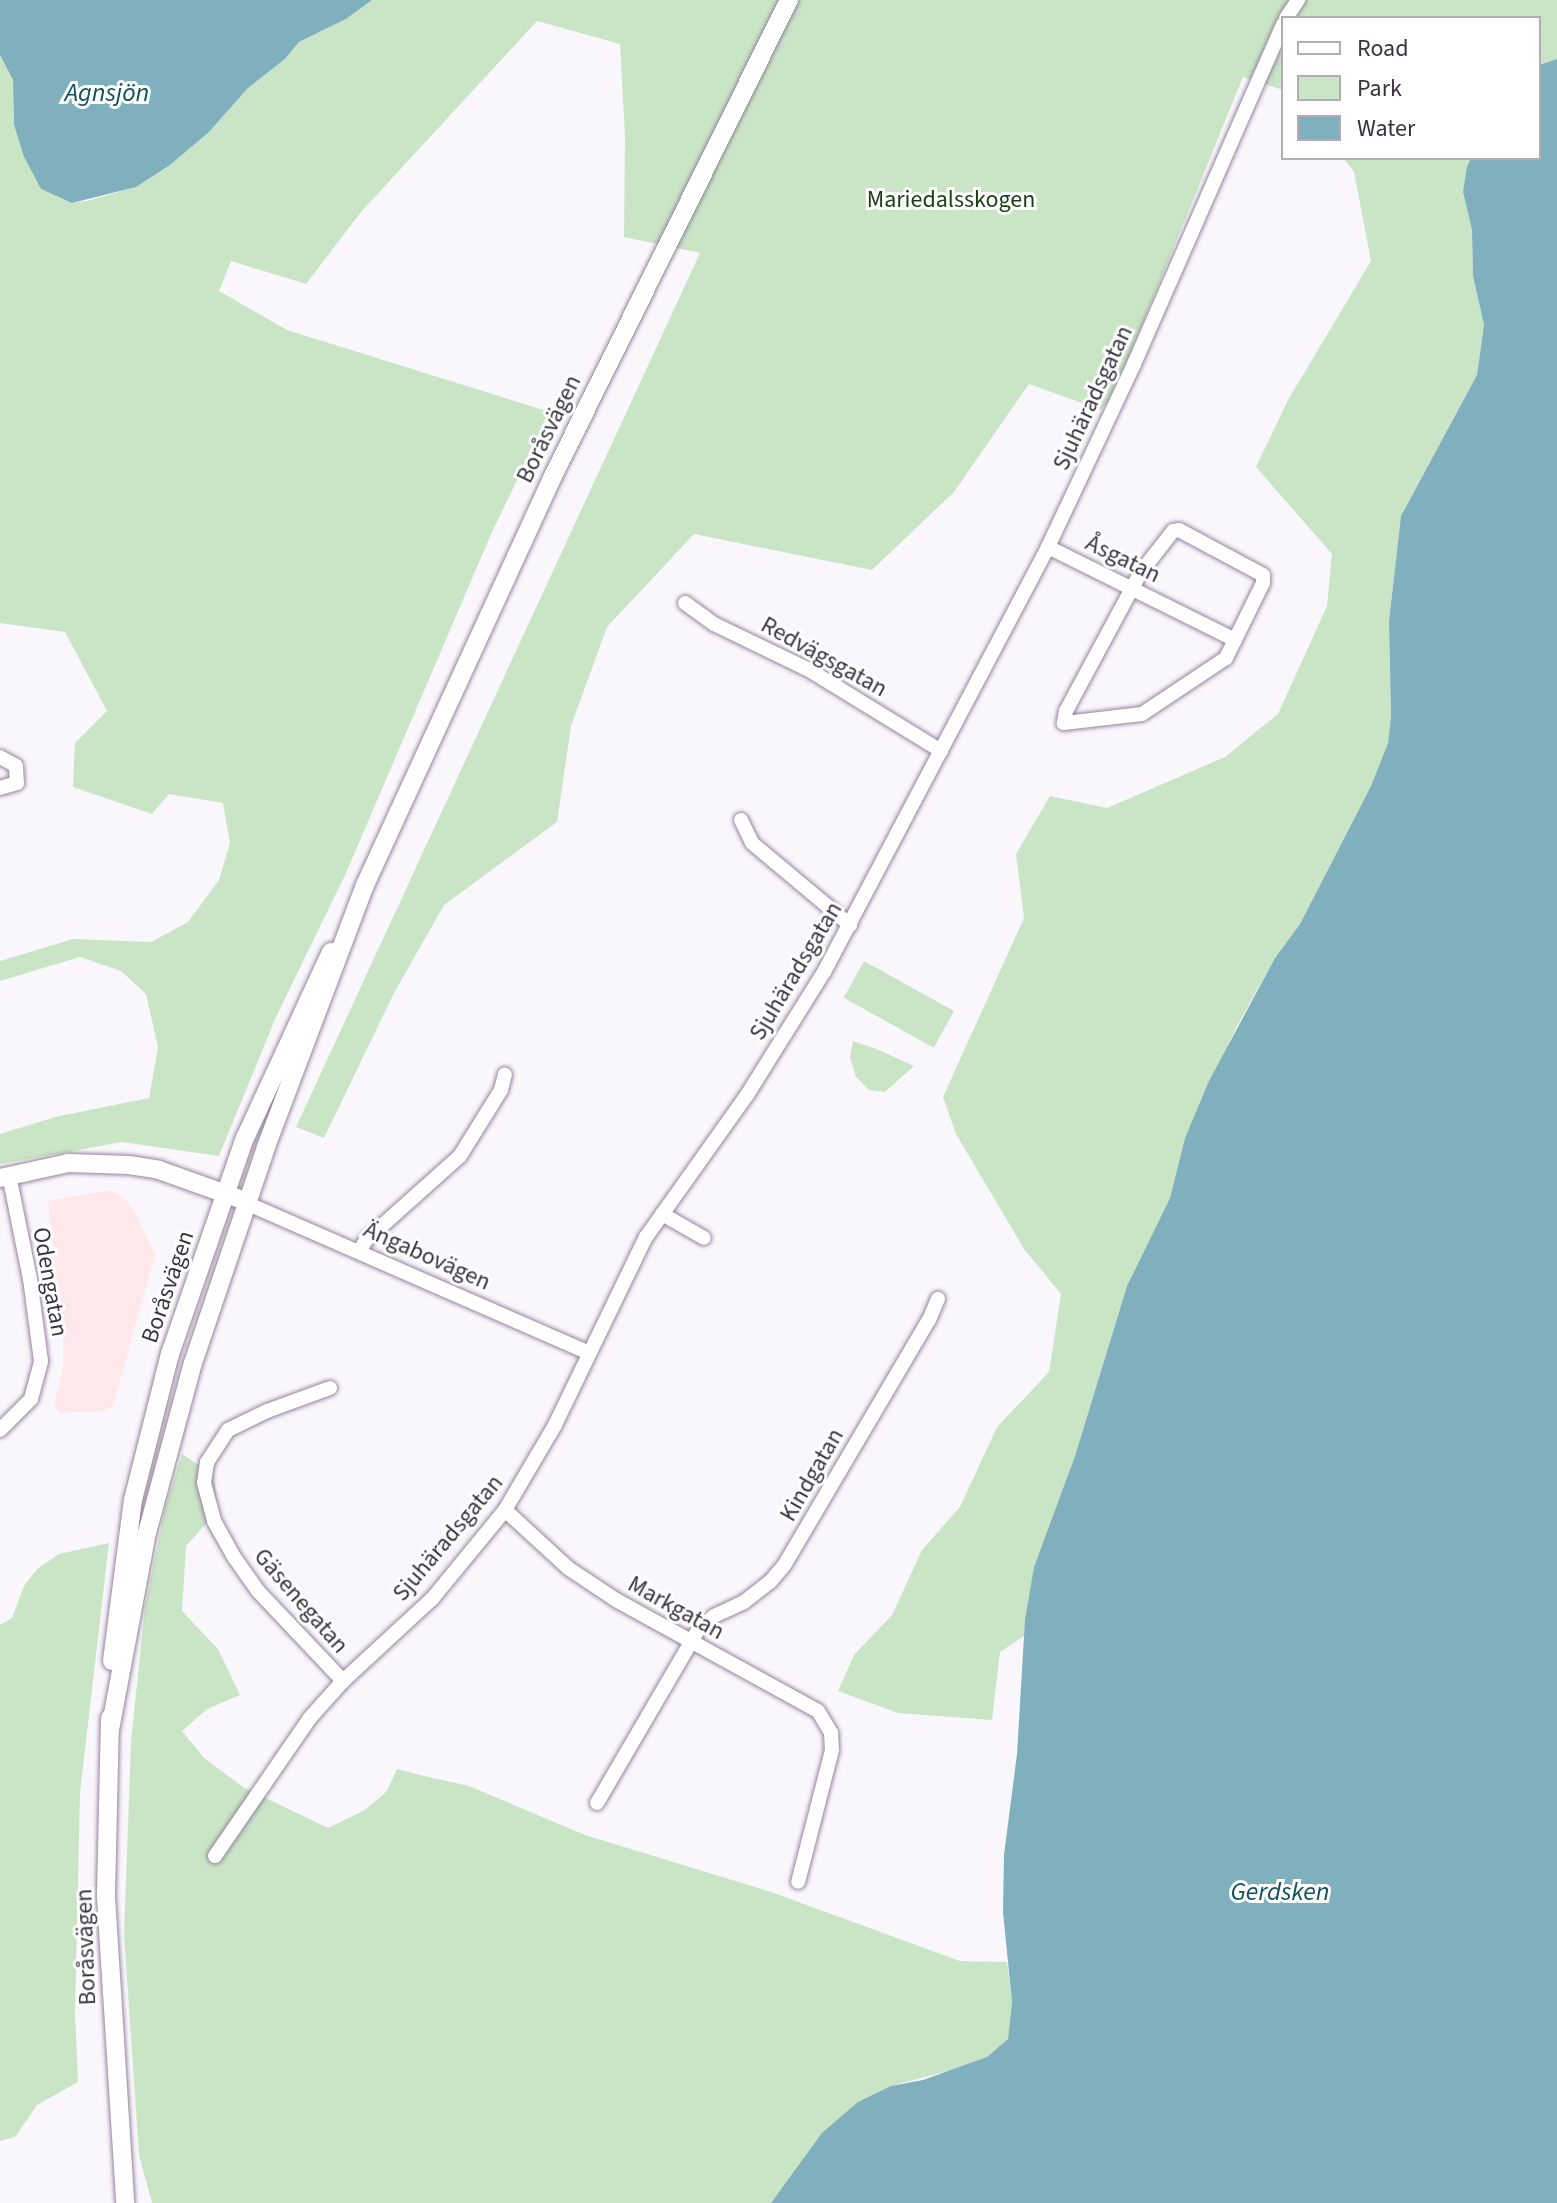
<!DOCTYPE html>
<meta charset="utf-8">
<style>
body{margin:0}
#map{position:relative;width:1557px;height:2203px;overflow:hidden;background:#faf7fc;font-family:"Source Sans 3",sans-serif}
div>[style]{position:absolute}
.commercial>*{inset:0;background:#fee8ec}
.green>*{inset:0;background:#cae5c6;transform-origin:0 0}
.water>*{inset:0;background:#80afbe}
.roads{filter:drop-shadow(0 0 2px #93859d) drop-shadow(0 0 2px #93859d)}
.street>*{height:14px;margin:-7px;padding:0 7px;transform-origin:7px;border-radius:7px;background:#fff}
.secondary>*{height:18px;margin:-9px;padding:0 9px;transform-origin:9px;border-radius:9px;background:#fff}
span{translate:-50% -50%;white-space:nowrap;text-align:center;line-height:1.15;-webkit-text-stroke:6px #fff;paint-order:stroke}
.park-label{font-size:24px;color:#183f14}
.street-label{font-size:24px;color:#3a343f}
.water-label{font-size:26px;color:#0f5061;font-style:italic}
.legend{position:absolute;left:1281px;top:16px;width:260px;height:144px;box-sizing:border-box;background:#fff;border:2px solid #b0aeb2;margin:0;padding:10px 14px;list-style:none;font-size:24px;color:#3a343f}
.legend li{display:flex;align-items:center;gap:16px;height:40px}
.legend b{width:40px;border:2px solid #b0aeb2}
</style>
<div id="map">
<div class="commercial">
<i style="clip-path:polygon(109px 1190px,123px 1197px,134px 1210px,155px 1255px,113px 1406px,103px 1411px,60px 1413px,54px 1406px,63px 1368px,63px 1339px,48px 1201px)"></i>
</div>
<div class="green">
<i style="clip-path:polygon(372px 0,1557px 0,1557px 59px,1539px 65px,1539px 18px,1283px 18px,1283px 90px,1243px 77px,1127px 362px,1113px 395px,1101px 410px,1029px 384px,954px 492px,872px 570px,694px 534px,607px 627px,571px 726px,557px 822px,444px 905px,394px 993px,324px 1138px,296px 1127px,700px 253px,624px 237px,625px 136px,620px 44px,537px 21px,361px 212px,306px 284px,231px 261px,219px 291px,287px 330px,550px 412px,492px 532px,346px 873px,276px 1017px,219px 1156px,122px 1142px,0 1164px,0 1134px,55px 1117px,149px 1098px,158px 1047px,146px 994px,121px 971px,80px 957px,0 981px,0 961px,73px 939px,151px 942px,188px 922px,219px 880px,230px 843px,223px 803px,169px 794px,152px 814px,73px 787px,75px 743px,107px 711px,65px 632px,0 623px,0 55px,13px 80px,14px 125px,24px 157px,41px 189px,72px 203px,87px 201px,136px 187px,170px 165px,209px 132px,248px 88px,285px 59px,299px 42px,346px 19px)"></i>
<i style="clip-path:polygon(1343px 158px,1471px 158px,1463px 192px,1472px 230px,1473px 276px,1484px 325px,1477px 375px,1401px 516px,1389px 621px,1391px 716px,1388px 743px,1371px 786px,1300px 924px,1275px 958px,1237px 1026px,1185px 1138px,1170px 1198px,1127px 1286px,1075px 1456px,1034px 1567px,1024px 1636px,1000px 1652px,992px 1720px,898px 1713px,838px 1691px,854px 1655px,892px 1615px,922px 1550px,960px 1507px,997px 1427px,1049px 1372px,1061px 1294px,1024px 1249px,956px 1134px,943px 1097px,1024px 918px,1016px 854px,1050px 796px,1107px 808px,1225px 757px,1278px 714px,1327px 606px,1332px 554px,1256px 467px,1288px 400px,1371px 261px,1354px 172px)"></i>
<i style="left:864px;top:961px;width:103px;height:42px;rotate:29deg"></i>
<i style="clip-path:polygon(853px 1041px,879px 1050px,914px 1066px,885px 1092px,869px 1090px,856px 1077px,850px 1057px)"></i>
<i style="clip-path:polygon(182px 1454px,214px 1475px,218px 1510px,186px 1546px,182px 1611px,218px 1649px,240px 1695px,207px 1709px,182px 1731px,204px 1758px,243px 1787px,328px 1828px,365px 1810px,387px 1791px,397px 1769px,424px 1776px,469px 1786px,585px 1835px,771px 1892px,960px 1961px,1007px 1962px,1012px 2002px,1008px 2039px,988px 2057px,963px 2067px,891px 2086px,797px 2170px,771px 2203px,152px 2203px,139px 2155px,124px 1935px,131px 1741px,145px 1607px,165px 1509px)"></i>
<i style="clip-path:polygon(109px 1543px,80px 1793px,75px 2012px,78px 2082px,37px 2105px,15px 2137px,0 2141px,0 1625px,12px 1618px,24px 1586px,37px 1569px,59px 1554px)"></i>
</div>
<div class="water">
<i style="clip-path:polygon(0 0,372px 0,346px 19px,299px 42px,285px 59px,248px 88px,209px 132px,170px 165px,136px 187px,72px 203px,41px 189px,24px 157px,14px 125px,13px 80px,0 55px)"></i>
<i style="clip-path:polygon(1557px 59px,1557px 2203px,771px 2203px,822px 2133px,858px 2102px,891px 2086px,923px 2080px,987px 2057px,1008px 2039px,1012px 2002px,1003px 1912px,1004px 1855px,1017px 1754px,1025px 1620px,1034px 1567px,1075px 1456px,1127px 1286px,1170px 1198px,1185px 1138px,1209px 1081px,1275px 958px,1300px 924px,1371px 786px,1388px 743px,1391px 716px,1389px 621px,1401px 516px,1477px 375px,1484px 325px,1473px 276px,1472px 230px,1463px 192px,1467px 167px,1471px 158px,1539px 158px,1539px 65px)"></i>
</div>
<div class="roads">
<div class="street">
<i style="left:1286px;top:18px;width:22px;rotate:-56deg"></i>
<i style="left:1179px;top:530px;width:95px;rotate:28.2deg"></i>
<i style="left:1263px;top:575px;width:8px;rotate:90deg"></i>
<i style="left:1263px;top:583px;width:84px;rotate:116.3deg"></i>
<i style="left:1226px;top:658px;width:101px;rotate:146.3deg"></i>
<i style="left:1142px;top:714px;width:79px;rotate:173.4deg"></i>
<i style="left:1064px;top:723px;width:12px;rotate:-81deg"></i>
<i style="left:1066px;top:711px;width:158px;rotate:-61.7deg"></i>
<i style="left:1141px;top:572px;width:52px;rotate:-52deg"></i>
<i style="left:1173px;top:531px;width:6px;rotate:-9deg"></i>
<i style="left:1048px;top:547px;width:209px;rotate:26.4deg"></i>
<i style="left:685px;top:603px;width:36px;rotate:36deg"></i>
<i style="left:714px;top:624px;width:106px;rotate:25.8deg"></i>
<i style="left:809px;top:670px;width:155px;rotate:31.5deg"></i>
<i style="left:0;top:757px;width:18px;rotate:29deg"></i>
<i style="left:16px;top:766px;width:17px;rotate:87deg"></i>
<i style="left:17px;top:783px;width:18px;rotate:164deg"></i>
<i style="left:741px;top:820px;width:25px;rotate:64deg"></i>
<i style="left:752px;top:843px;width:128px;rotate:39.9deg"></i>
<i style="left:246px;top:1203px;width:374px;rotate:23.6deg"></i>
<i style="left:662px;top:1214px;width:48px;rotate:29.7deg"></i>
<i style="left:360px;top:1250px;width:12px;rotate:-59deg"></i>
<i style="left:366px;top:1240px;width:126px;rotate:-41.8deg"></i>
<i style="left:460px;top:1156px;width:78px;rotate:-58.2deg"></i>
<i style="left:501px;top:1090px;width:16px;rotate:-76deg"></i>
<i style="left:330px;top:1388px;width:67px;rotate:159.9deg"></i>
<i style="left:267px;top:1411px;width:43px;rotate:154deg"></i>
<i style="left:228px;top:1430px;width:38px;rotate:123deg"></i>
<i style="left:207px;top:1462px;width:21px;rotate:98deg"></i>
<i style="left:204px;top:1483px;width:39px;rotate:75deg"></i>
<i style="left:214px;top:1521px;width:41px;rotate:60.9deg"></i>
<i style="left:234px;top:1557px;width:42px;rotate:54.8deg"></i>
<i style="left:258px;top:1591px;width:124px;rotate:46.6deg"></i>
<i style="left:0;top:1430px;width:44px;rotate:-45deg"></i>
<i style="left:31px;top:1399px;width:39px;rotate:-75deg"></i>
<i style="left:41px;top:1361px;width:83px;rotate:-97.6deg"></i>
<i style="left:30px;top:1279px;width:106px;rotate:-101.4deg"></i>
<i style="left:505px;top:1510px;width:86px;rotate:42.6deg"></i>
<i style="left:568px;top:1568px;width:58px;rotate:33.7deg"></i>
<i style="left:616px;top:1600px;width:230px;rotate:28.8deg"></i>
<i style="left:818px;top:1711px;width:26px;rotate:59deg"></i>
<i style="left:831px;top:1733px;width:17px;rotate:87deg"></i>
<i style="left:832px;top:1750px;width:136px;rotate:104.4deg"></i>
<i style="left:597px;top:1803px;width:200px;rotate:-59.7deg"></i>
<i style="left:698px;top:1630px;width:21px;rotate:-41deg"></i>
<i style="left:714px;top:1616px;width:33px;rotate:-25deg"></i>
<i style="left:744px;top:1602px;width:33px;rotate:-38deg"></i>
<i style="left:770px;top:1582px;width:23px;rotate:-50deg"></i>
<i style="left:785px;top:1564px;width:283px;rotate:-59.5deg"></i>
<i style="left:929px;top:1320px;width:23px;rotate:-67deg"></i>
<i style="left:215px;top:1856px;width:166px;rotate:-55.5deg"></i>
<i style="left:309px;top:1719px;width:51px;rotate:-48.2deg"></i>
<i style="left:343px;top:1681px;width:121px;rotate:-42.7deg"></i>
<i style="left:432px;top:1599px;width:115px;rotate:-50.6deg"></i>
<i style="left:505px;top:1510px;width:99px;rotate:-59.5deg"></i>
<i style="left:555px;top:1425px;width:209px;rotate:-64.2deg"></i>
<i style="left:646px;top:1237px;width:174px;rotate:-54.6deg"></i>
<i style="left:747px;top:1095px;width:145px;rotate:-58deg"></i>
<i style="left:824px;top:972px;width:480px;rotate:-62.2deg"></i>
<i style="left:1048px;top:547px;width:202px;rotate:-64.8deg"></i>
<i style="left:1134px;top:364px;width:371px;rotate:-66.3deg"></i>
</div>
<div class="secondary">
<i style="left:0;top:1178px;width:70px;rotate:-12.4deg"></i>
<i style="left:68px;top:1163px;width:61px;rotate:1.9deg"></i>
<i style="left:129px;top:1165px;width:30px;rotate:9deg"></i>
<i style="left:159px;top:1170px;width:83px;rotate:19.7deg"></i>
<i style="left:112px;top:1661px;width:162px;rotate:-82.6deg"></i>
<i style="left:133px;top:1500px;width:151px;rotate:-75.8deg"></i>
<i style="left:170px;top:1354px;width:229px;rotate:-70.9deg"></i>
<i style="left:245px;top:1138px;width:205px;rotate:-65.2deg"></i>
<i style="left:110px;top:1718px;width:179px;rotate:91.3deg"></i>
<i style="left:106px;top:1897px;width:307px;rotate:86.4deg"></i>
<i style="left:110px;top:1730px;width:200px;rotate:-79.4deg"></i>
<i style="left:147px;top:1533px;width:176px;rotate:-74.9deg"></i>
<i style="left:193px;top:1363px;width:228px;rotate:-71.3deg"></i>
<i style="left:266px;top:1147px;width:280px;rotate:-69.3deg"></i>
<i style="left:365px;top:885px;width:448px;rotate:-65.3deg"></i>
<i style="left:552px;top:478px;width:534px;rotate:-63.63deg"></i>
</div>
</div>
<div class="park-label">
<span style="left:951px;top:200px">Mariedalsskogen</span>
</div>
<div class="street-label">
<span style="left:1093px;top:398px;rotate:-65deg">Sjuhäradsgatan</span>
<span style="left:549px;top:429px;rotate:-64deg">Boråsvägen</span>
<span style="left:1123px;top:559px;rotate:26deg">Åsgatan</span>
<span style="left:824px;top:657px;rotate:29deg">Redvägsgatan</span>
<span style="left:796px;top:971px;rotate:-59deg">Sjuhäradsgatan</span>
<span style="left:427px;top:1256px;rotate:24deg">Ängabovägen</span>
<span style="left:50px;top:1282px;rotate:80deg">Odengatan</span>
<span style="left:168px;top:1287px;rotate:-71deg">Boråsvägen</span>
<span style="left:812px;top:1475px;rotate:-60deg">Kindgatan</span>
<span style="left:448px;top:1538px;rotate:-50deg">Sjuhäradsgatan</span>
<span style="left:301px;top:1601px;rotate:49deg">Gäsenegatan</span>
<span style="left:676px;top:1608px;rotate:29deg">Markgatan</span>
<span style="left:86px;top:1947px;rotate:-92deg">Boråsvägen</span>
</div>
<div class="water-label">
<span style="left:107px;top:93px">Agnsjön</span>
<span style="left:1280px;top:1892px">Gerdsken</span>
</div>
<ul class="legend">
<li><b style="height:10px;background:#fff"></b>Road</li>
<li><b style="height:22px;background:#cae5c6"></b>Park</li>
<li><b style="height:22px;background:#80afbe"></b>Water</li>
</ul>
</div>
